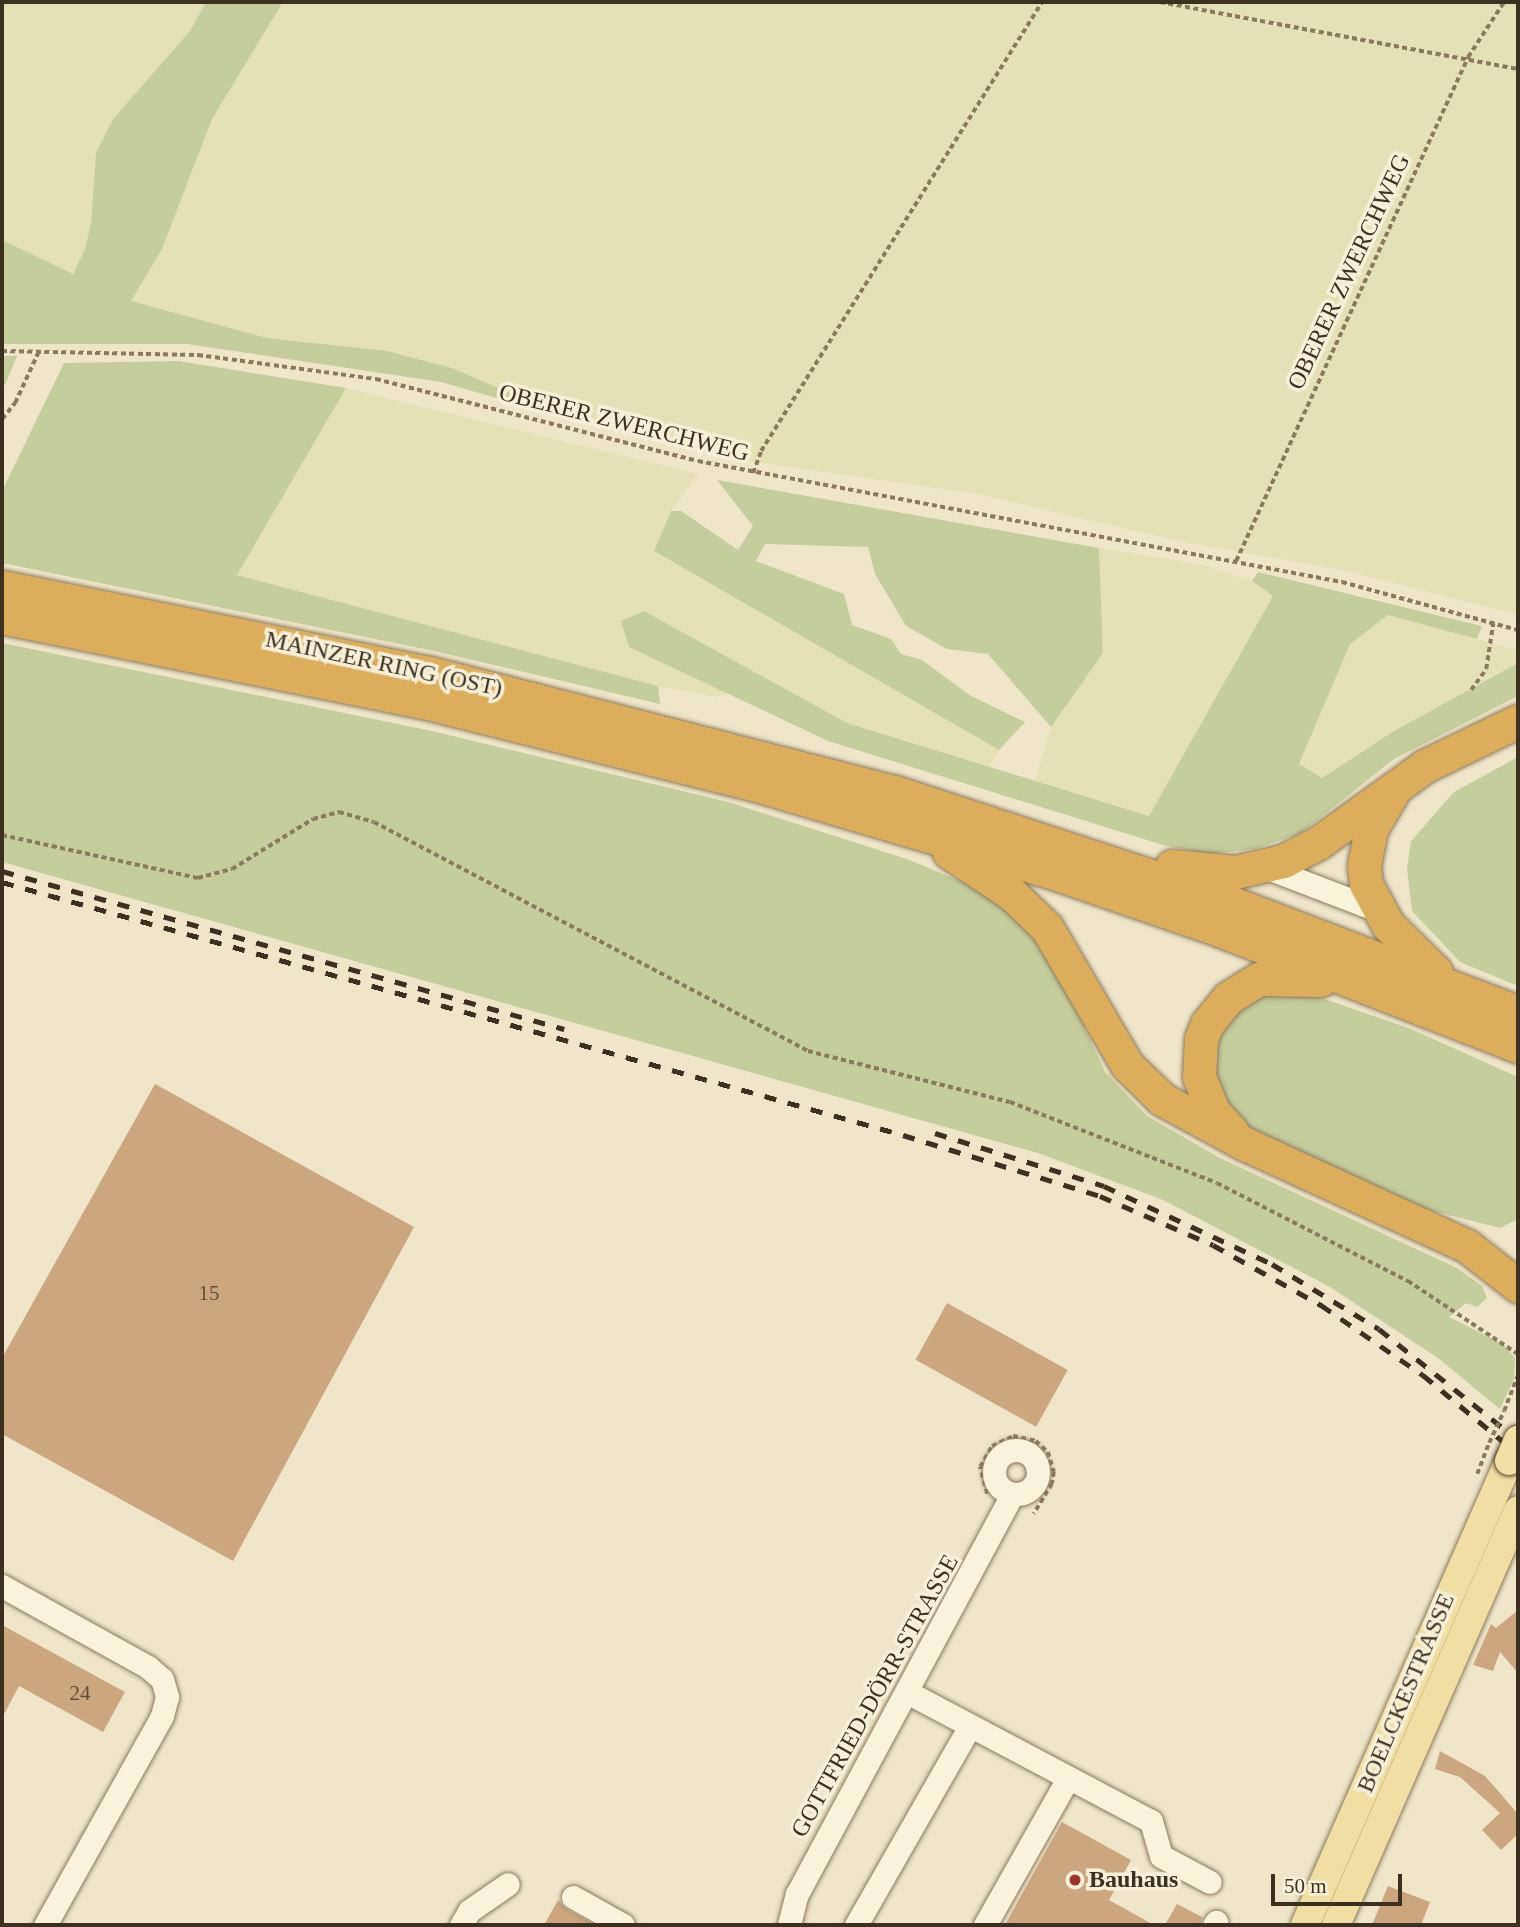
<!DOCTYPE html>
<meta charset="utf-8">
<style>
body{margin:0}
#map{position:relative;width:1520px;height:1927px;overflow:hidden;background:#efe6c9;font-family:"Times New Roman",serif}
div>[style]{position:absolute}
.farmland>*{inset:0;background:#e4e1b6}
.green>*{inset:0;background:#c4cd9c}
.building>*{inset:0;background:#cca67f;transform-origin:0 0}
.path>*{height:3.5px;margin-top:-1.75px;transform-origin:0;background:repeating-linear-gradient(90deg,#8b795d 0 5px,transparent 0 8.5px)}
.roads{filter:drop-shadow(0 0 2px #8b795d) drop-shadow(0 0 2px #8b795d)}
.minor>*{height:23px;margin:-11.5px;padding:0 11.5px;transform-origin:11.5px;border-radius:11.5px;background:#f9f3dc}
.minor>.ring{margin:-11.5px;padding:0;box-sizing:content-box;background:none;border:23px solid #f9f3dc;border-radius:50%}
.major>*{height:28px;margin:-14px;padding:0 14px;transform-origin:14px;border-radius:14px;background:#f1dea2}
.highway>*{height:33px;margin:-16.5px;padding:0 16.5px;transform-origin:16.5px;border-radius:16.5px;background:#dcae5c}
.rail>*{height:5px;margin-top:-2.5px;transform-origin:0;background:repeating-linear-gradient(90deg,#3c3021 0 12px,transparent 0 24px)}
.path-bridge>*{height:3.5px;margin-top:-1.75px;transform-origin:0;background:repeating-linear-gradient(90deg,#8b795d 0 5px,transparent 0 8.5px)}
.bridges{filter:drop-shadow(0 0 2px #594731) drop-shadow(0 0 2px #594731)}
.major-bridge>*{height:28px;margin:-14px;padding:0 14px;transform-origin:14px;border-radius:14px;background:#f1dea2}
.dots>*{width:19px;height:19px;translate:-50% -50%;box-sizing:border-box;border:4px solid #f6f0d9;border-radius:50%}
span{translate:-50% -50%;white-space:nowrap;text-align:center;line-height:1.15;-webkit-text-stroke:7px #f6f0d9;paint-order:stroke}
.number-label{font-size:21px;color:#604e38}
.number-label span{-webkit-text-stroke-width:0}
.street-label{font-size:24px;color:#3c3021}
.poi-label{font-size:24px;color:#3c3021;font-weight:700}
.left{translate:0 -50%;text-align:left}
.frame{position:absolute;inset:0;border:4px solid #3c3021;pointer-events:none}
.scale{position:absolute;left:1271px;top:1874px;width:131px;height:32px;box-sizing:border-box;border:4px solid #3c3021;border-top:0;padding-left:9px;font-size:21px;line-height:24px;white-space:nowrap;color:#3c3021;-webkit-text-stroke:5px #f6f0d9;paint-order:stroke}
</style>
<div id="map">
<div class="farmland">
<i style="clip-path:polygon(2px 2px,206px 2px,190px 31px,113px 119px,96px 153px,91px 224px,85px 249px,72px 274px,2px 240px)"></i>
<i style="clip-path:polygon(283px 2px,1518px 2px,1518px 615px,1342px 570px,1182px 542px,978px 494px,719px 457px,567px 418px,387px 351px,267px 338px,131px 301px,162px 249px,212px 119px)"></i>
<i style="clip-path:polygon(346px 388px,698px 474px,671px 511px,654px 551px,999px 750px,990px 767px,847px 723px,644px 611px,629px 646px,727px 693px,717px 697px,658px 686px,236px 575px)"></i>
<i style="clip-path:polygon(1099px 548px,1204px 565px,1252px 581px,1273px 595px,1150px 816px,1035px 781px,1051px 727px,1103px 653px)"></i>
<i style="clip-path:polygon(1388px 615px,1518px 650px,1518px 663px,1394px 731px,1322px 778px,1299px 765px,1350px 644px)"></i>
</div>
<div class="green">
<i style="clip-path:polygon(206px 2px,283px 2px,212px 119px,162px 249px,131px 301px,267px 338px,387px 351px,452px 368px,567px 418px,441px 382px,187px 344px,2px 344px,2px 240px,73px 274px,85px 249px,91px 224px,96px 153px,113px 119px,190px 31px)"></i>
<i style="clip-path:polygon(2px 356px,17px 356px,5px 385px,2px 385px)"></i>
<i style="clip-path:polygon(179px 361px,346px 388px,237px 575px,658px 686px,660px 704px,434px 651px,2px 563px,2px 491px,64px 363px)"></i>
<i style="clip-path:polygon(717px 480px,1099px 548px,1103px 653px,1051px 727px,988px 654px,947px 649px,906px 626px,875px 574px,868px 547px,765px 544px,756px 561px,844px 594px,852px 625px,891px 639px,901px 654px,922px 660px,971px 696px,1025px 722px,999px 750px,654px 551px,671px 511px,681px 511px,738px 550px,753px 526px)"></i>
<i style="clip-path:polygon(1258px 572px,1482px 626px,1477px 639px,1388px 615px,1350px 644px,1299px 764px,1322px 778px,1394px 731px,1518px 663px,1518px 696px,1394px 759px,1301px 833px,1255px 849px,1209px 854px,1163px 845px,828px 741px,629px 647px,621px 621px,644px 611px,847px 723px,1149px 816px,1273px 596px,1252px 581px)"></i>
<i style="clip-path:polygon(2px 643px,432px 731px,728px 802px,907px 859px,979px 889px,1025px 926px,1062px 978px,1105px 1072px,1147px 1116px,1220px 1158px,1457px 1268px,1482px 1286px,1487px 1298px,1477px 1307px,1466px 1303px,1449px 1317px,1503px 1344px,1515px 1358px,1514px 1379px,1500px 1409px,1438px 1358px,1330px 1287px,1163px 1200px,1038px 1153px,2px 862px)"></i>
<i style="clip-path:polygon(1518px 757px,1518px 986px,1460px 962px,1412px 911px,1407px 869px,1411px 841px,1454px 792px)"></i>
<i style="clip-path:polygon(1264px 991px,1316px 996px,1411px 1029px,1518px 1077px,1518px 1219px,1500px 1228px,1402px 1203px,1241px 1123px,1216px 1097px,1214px 1025px)"></i>
</div>
<div class="building">
<i style="clip-path:polygon(155px 1084px,414px 1227px,233px 1561px,2px 1434px,2px 1358px)"></i>
<i style="left:947px;top:1303px;width:138px;height:65px;rotate:29deg"></i>
<i style="clip-path:polygon(1518px 1610px,1518px 1673px,1500px 1652px,1493px 1671px,1473px 1665px,1491px 1624px,1496px 1628px)"></i>
<i style="clip-path:polygon(2px 1625px,125px 1692px,103px 1732px,19px 1686px,2px 1718px)"></i>
<i style="clip-path:polygon(1440px 1751px,1485px 1776px,1518px 1814px,1518px 1834px,1501px 1850px,1482px 1830px,1500px 1813px,1460px 1777px,1435px 1769px)"></i>
<i style="clip-path:polygon(1062px 1822px,1131px 1860px,1109px 1900px,1154px 1925px,1005px 1925px)"></i>
<i style="clip-path:polygon(1388px 1886px,1430px 1902px,1421px 1925px,1372px 1925px)"></i>
<i style="clip-path:polygon(558px 1900px,566px 1909px,595px 1925px,544px 1925px)"></i>
<i style="clip-path:polygon(1177px 1904px,1202px 1917px,1200px 1925px,1165px 1925px)"></i>
</div>
<div class="path">
<i style="left:1160px;top:2px;width:364px;rotate:10.6deg"></i>
<i style="left:2px;top:351px;width:196px;rotate:1.2deg"></i>
<i style="left:198px;top:355px;width:180px;rotate:7.7deg"></i>
<i style="left:376px;top:379px;width:332px;rotate:14.3deg"></i>
<i style="left:698px;top:461px;width:655px;rotate:10.64deg"></i>
<i style="left:1342px;top:582px;width:182px;rotate:15.3deg"></i>
<i style="left:2px;top:419px;width:21px;rotate:-51deg"></i>
<i style="left:15px;top:403px;width:55px;rotate:-65.3deg"></i>
<i style="left:753px;top:473px;width:23px;rotate:-70deg"></i>
<i style="left:761px;top:451px;width:530px;rotate:-57.96deg"></i>
<i style="left:1236px;top:561px;width:555px;rotate:-65.28deg"></i>
<i style="left:1468px;top:57px;width:66px;rotate:-56.8deg"></i>
<i style="left:1471px;top:690px;width:26px;rotate:-54deg"></i>
<i style="left:1486px;top:669px;width:46px;rotate:-81.2deg"></i>
<i style="left:2px;top:835px;width:201px;rotate:12.4deg"></i>
<i style="left:198px;top:878px;width:35px;rotate:-15deg"></i>
<i style="left:232px;top:869px;width:95px;rotate:-31.7deg"></i>
<i style="left:313px;top:819px;width:27px;rotate:-15deg"></i>
<i style="left:339px;top:812px;width:36px;rotate:16deg"></i>
<i style="left:374px;top:822px;width:491px;rotate:27.8deg"></i>
<i style="left:808px;top:1051px;width:208px;rotate:14.2deg"></i>
<i style="left:1010px;top:1102px;width:222px;rotate:21.4deg"></i>
<i style="left:1217px;top:1183px;width:215px;rotate:27.2deg"></i>
<i style="left:1408px;top:1281px;width:132px;rotate:33.6deg"></i>
<i style="left:1504px;top:1411px;width:40px;rotate:-69deg"></i>
<i style="left:1477px;top:1474px;width:33px;rotate:-69deg"></i>
<i style="left:987px;top:1494px;width:28px;rotate:-105deg"></i>
<i style="left:980px;top:1467px;width:24px;rotate:-60deg"></i>
<i style="left:992px;top:1446px;width:23px;rotate:-25deg"></i>
<i style="left:1013px;top:1436px;width:24px;rotate:12deg"></i>
<i style="left:1036px;top:1441px;width:16px;rotate:43deg"></i>
<i style="left:1048px;top:1452px;width:21px;rotate:73deg"></i>
<i style="left:1054px;top:1472px;width:12px;rotate:99deg"></i>
<i style="left:1052px;top:1484px;width:35px;rotate:121deg"></i>
</div>
<div class="roads">
<div class="minor">
<i style="left:1265px;top:867px;width:120px;rotate:21deg"></i>
<i class="ring" style="left:994px;top:1450px;width:21px;height:21px"></i>
<i style="left:2px;top:1586px;width:167px;rotate:29deg"></i>
<i style="left:148px;top:1667px;width:18px;rotate:41deg"></i>
<i style="left:162px;top:1679px;width:19px;rotate:74deg"></i>
<i style="left:167px;top:1697px;width:20px;rotate:105deg"></i>
<i style="left:162px;top:1716px;width:240px;rotate:119.2deg"></i>
<i style="left:907px;top:1692px;width:276px;rotate:27.9deg"></i>
<i style="left:1151px;top:1821px;width:36px;rotate:74deg"></i>
<i style="left:1161px;top:1856px;width:55px;rotate:28deg"></i>
<i style="left:573px;top:1897px;width:57px;rotate:29.2deg"></i>
<i style="left:461px;top:1925px;width:16px;rotate:-60deg"></i>
<i style="left:469px;top:1911px;width:47px;rotate:-34.7deg"></i>
<i style="left:789px;top:1925px;width:32px;rotate:-76deg"></i>
<i style="left:797px;top:1894px;width:454px;rotate:-61.7deg"></i>
<i style="left:856px;top:1925px;width:229px;rotate:-60.2deg"></i>
<i style="left:985px;top:1925px;width:169px;rotate:-60.5deg"></i>
<i style="left:1214px;top:1925px;width:4px;rotate:-56deg"></i>
</div>
<div class="major">
<i style="left:1305px;top:1925px;width:507px;rotate:-66.27deg"></i>
<i style="left:1336px;top:1925px;width:453px;rotate:-66.3deg"></i>
</div>
<div class="highway">
<i style="left:2px;top:587px;width:437px;rotate:11.4deg"></i>
<i style="left:430px;top:673px;width:480px;rotate:14.4deg"></i>
<i style="left:895px;top:792px;width:355px;rotate:18.2deg"></i>
<i style="left:1232px;top:903px;width:306px;rotate:20.9deg"></i>
<i style="left:2px;top:617px;width:430px;rotate:11.4deg"></i>
<i style="left:424px;top:702px;width:340px;rotate:14deg"></i>
<i style="left:754px;top:784px;width:303px;rotate:16.5deg"></i>
<i style="left:1045px;top:870px;width:185px;rotate:18.9deg"></i>
<i style="left:1220px;top:930px;width:320px;rotate:21.3deg"></i>
<i style="left:1394px;top:790px;width:45px;rotate:120.5deg"></i>
<i style="left:1371px;top:829px;width:37px;rotate:101deg"></i>
<i style="left:1364px;top:865px;width:19px;rotate:84deg"></i>
<i style="left:1366px;top:884px;width:47px;rotate:61.8deg"></i>
<i style="left:1388px;top:925px;width:67px;rotate:44.4deg"></i>
<i style="left:949px;top:852px;width:76px;rotate:33.7deg"></i>
<i style="left:1012px;top:894px;width:49px;rotate:44.2deg"></i>
<i style="left:1047px;top:928px;width:159px;rotate:59.7deg"></i>
<i style="left:1127px;top:1065px;width:49px;rotate:44.2deg"></i>
<i style="left:1162px;top:1099px;width:94px;rotate:28.5deg"></i>
<i style="left:1245px;top:1144px;width:244px;rotate:24.7deg"></i>
<i style="left:1467px;top:1246px;width:65px;rotate:38.1deg"></i>
<i style="left:1172px;top:866px;width:63px;rotate:5.4deg"></i>
<i style="left:1235px;top:872px;width:49px;rotate:-12.9deg"></i>
<i style="left:1283px;top:861px;width:39px;rotate:-27deg"></i>
<i style="left:1318px;top:843px;width:132px;rotate:-35.7deg"></i>
<i style="left:1425px;top:766px;width:103px;rotate:-25.8deg"></i>
<i style="left:1233px;top:1133px;width:30px;rotate:-132deg"></i>
<i style="left:1213px;top:1111px;width:37px;rotate:-112deg"></i>
<i style="left:1199px;top:1077px;width:38px;rotate:-87deg"></i>
<i style="left:1201px;top:1039px;width:16px;rotate:-68deg"></i>
<i style="left:1207px;top:1024px;width:33px;rotate:-51deg"></i>
<i style="left:1228px;top:998px;width:36px;rotate:-32deg"></i>
<i style="left:1259px;top:979px;width:62px;rotate:0.9deg"></i>
</div>
</div>
<div class="rail">
<i style="left:2px;top:871px;width:584px;rotate:15.7deg"></i>
<i style="left:2px;top:882px;width:936px;rotate:15.68deg"></i>
<i style="left:903px;top:1135px;width:206px;rotate:17.2deg"></i>
<i style="left:1100px;top:1196px;width:123px;rotate:23.4deg"></i>
<i style="left:1213px;top:1245px;width:124px;rotate:29.1deg"></i>
<i style="left:1321px;top:1305px;width:124px;rotate:34.5deg"></i>
<i style="left:1423px;top:1375px;width:124px;rotate:39.7deg"></i>
<i style="left:935px;top:1133px;width:177px;rotate:17.4deg"></i>
<i style="left:1104px;top:1186px;width:185px;rotate:24.9deg"></i>
<i style="left:1272px;top:1264px;width:125px;rotate:31.3deg"></i>
<i style="left:1379px;top:1329px;width:178px;rotate:38.6deg"></i>
</div>
<div class="path-bridge">
<i style="left:1489px;top:1443px;width:35px;rotate:-65deg"></i>
</div>
<div class="bridges">
<div class="major-bridge">
<i style="left:1509px;top:1461px;width:23px;rotate:-67deg"></i>
</div>
</div>
<div class="dots">
<i style="left:1075px;top:1880px;background:#9a352d"></i>
</div>
<div class="number-label">
<span style="left:209px;top:1293px">15</span>
<span style="left:80px;top:1693px">24</span>
</div>
<div class="street-label">
<span style="left:1349px;top:272px;rotate:-65deg">OBERER ZWERCHWEG</span>
<span style="left:624px;top:423px;rotate:14deg">OBERER ZWERCHWEG</span>
<span style="left:384px;top:664px;rotate:12deg">MAINZER RING (OST)</span>
<span style="left:1406px;top:1693px;rotate:-67deg">BOELCKESTRASSE</span>
<span style="left:875px;top:1696px;rotate:-61deg">GOTTFRIED-DÖRR-STRASSE</span>
</div>
<div class="poi-label">
<span class="left" style="left:1089px;top:1880px">Bauhaus</span>
</div>
<div class="frame"></div>
<div class="scale">50 m</div>
</div>
